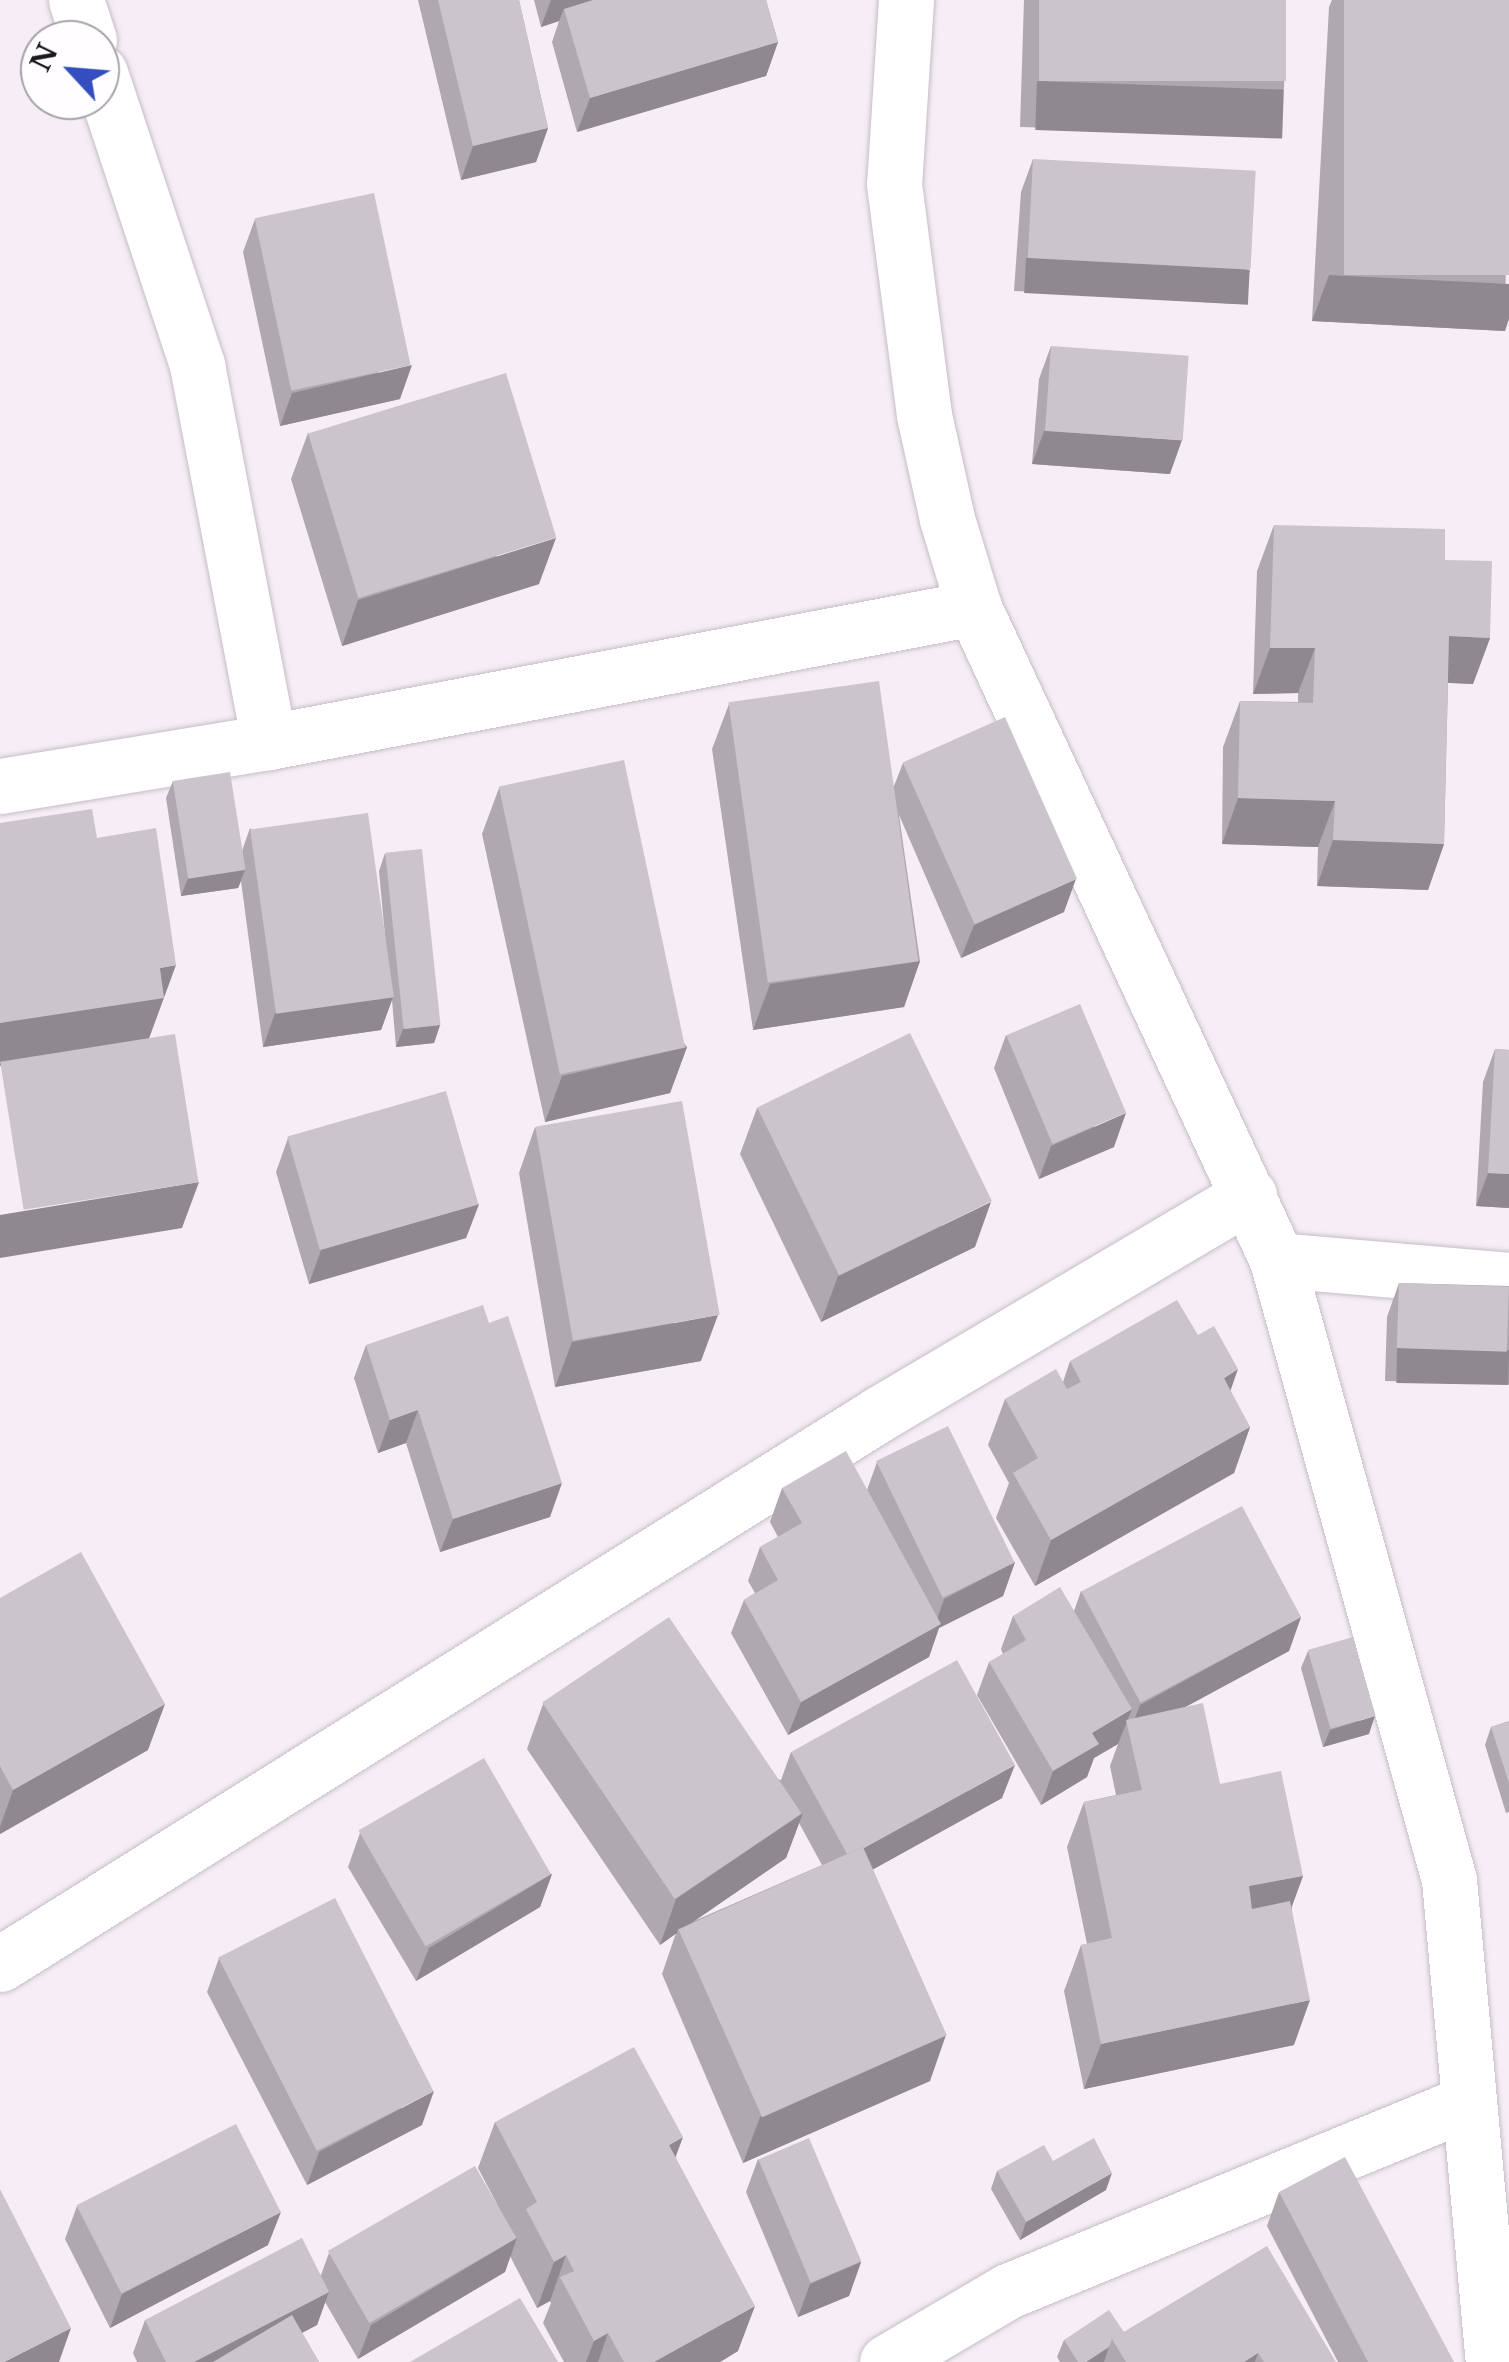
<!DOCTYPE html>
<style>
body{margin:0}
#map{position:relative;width:1509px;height:2362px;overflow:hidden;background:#f6edf6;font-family:"Libre Baskerville",serif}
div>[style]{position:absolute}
.roads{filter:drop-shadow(0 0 2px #c6bdc5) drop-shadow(0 0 2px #c6bdc5)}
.minor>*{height:55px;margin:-27.5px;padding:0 27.5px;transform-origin:27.5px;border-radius:27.5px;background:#fff}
.wall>*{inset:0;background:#afa9af}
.shaded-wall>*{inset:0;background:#8f898f;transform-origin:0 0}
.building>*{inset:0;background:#ccc4cc;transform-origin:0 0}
span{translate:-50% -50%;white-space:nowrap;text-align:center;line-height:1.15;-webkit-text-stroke:9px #fffdff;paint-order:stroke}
.north{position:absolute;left:20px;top:20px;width:100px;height:100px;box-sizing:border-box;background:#fffdff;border:2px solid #a4a2a4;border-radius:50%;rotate:296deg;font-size:28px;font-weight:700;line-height:40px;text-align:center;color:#1c191c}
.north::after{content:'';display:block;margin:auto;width:35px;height:45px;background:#354ebf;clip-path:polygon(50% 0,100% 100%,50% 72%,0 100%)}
</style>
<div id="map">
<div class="roads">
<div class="minor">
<i style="left:76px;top:0;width:42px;rotate:72deg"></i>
<i style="left:906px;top:0;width:184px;rotate:93.7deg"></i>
<i style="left:894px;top:184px;width:233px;rotate:82.6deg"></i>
<i style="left:924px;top:415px;width:107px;rotate:77.5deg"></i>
<i style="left:947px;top:519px;width:93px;rotate:73.1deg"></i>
<i style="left:974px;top:608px;width:719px;rotate:65.07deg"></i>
<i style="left:1277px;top:1260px;width:643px;rotate:74.49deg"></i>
<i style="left:1449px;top:1880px;width:484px;rotate:84.8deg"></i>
<i style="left:100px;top:73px;width:308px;rotate:71.6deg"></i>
<i style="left:197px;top:365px;width:384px;rotate:79.2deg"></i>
<i style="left:0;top:786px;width:273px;rotate:-9.3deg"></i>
<i style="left:269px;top:742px;width:718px;rotate:-10.76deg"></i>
<i style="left:1277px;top:1260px;width:233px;rotate:4.9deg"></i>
<i style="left:0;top:1964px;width:1037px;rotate:-32.03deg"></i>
<i style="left:879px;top:1414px;width:430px;rotate:-30.6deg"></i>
<i style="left:887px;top:2362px;width:140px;rotate:-30.4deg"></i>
<i style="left:1008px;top:2291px;width:495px;rotate:-22.3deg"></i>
</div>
</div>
<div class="wall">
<i style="clip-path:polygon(418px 0,519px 0,548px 128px,536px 162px,461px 180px)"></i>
<i style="clip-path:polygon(534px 0,766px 0,778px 42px,766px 76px,577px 132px,552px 42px,559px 21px,541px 27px)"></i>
<i style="clip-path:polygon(1024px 0,1286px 0,1284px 88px,1267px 134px,1020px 127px)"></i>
<i style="clip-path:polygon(1332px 0,1509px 0,1505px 331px,1312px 321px,1329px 7px)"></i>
<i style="clip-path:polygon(1033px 159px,1250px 271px,1237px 304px,1014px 291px,1021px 192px)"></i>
<i style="clip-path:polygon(255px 219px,400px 399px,280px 426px,243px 252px)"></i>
<i style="clip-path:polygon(1051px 346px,1170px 474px,1032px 464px,1039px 379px)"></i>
<i style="clip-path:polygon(308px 433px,539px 584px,342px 646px,291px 479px)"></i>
<i style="clip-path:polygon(1274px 525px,1445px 560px,1490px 638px,1473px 684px,1448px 683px,1444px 844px,1428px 890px,1317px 886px,1318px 847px,1222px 844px,1223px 747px,1240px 701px,1298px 702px,1298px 693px,1253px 694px,1257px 571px)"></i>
<i style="clip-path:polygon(729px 704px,894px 786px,903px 763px,1064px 912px,961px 958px,899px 815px,920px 961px,904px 1007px,753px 1030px,712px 749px)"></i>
<i style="clip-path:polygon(173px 781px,242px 851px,250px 828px,386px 947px,379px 871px,385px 853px,440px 1025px,434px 1043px,396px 1047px,392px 1000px,381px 1030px,263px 1047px,241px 881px,238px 888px,181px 896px,166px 798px)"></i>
<i style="clip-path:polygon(499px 788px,687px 1047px,670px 1093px,545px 1122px,482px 834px)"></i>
<i style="clip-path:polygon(1006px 1035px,1114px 1147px,1039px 1179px,994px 1068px)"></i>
<i style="clip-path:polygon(1495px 1049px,1509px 1050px,1509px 1208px,1476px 1206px,1483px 1082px)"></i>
<i style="clip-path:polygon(757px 1108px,975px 1247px,821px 1322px,740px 1154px)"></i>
<i style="clip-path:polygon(535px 1127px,701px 1361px,555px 1387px,519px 1173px)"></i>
<i style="clip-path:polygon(288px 1138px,479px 1204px,466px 1238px,309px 1284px,276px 1172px)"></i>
<i style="clip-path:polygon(1399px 1283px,1509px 1286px,1509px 1384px,1385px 1381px,1387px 1317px)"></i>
<i style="clip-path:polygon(366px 1345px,550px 1517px,440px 1552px,406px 1443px,378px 1453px,354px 1378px)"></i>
<i style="clip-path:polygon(1070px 1361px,1230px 1391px,1250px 1427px,1234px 1473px,1035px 1586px,996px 1518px,1009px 1483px,988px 1445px,1005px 1399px,1063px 1382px)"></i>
<i style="clip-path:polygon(877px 1462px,1015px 1562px,1003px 1596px,939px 1628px,929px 1657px,788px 1735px,731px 1633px,744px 1600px,755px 1593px,748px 1581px,760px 1547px,778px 1537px,770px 1522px,782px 1488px,867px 1490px)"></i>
<i style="clip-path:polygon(1081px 1591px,1301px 1617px,1289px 1651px,1185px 1707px,1220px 1784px,1303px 1876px,1292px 1906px,1294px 2045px,1084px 2089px,1064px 1991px,1081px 1945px,1087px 1944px,1067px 1847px,1084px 1802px,1116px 1795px,1110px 1766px,1118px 1744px,1094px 1758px,1087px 1777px,1041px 1805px,977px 1695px,989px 1662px,1003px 1654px,1001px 1649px,1013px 1616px,1074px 1611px)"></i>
<i style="clip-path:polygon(0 1598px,148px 1750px,0 1834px)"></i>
<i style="clip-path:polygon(1308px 1651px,1369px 1734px,1323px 1747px,1301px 1668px)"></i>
<i style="clip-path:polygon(evenodd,543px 1704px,781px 1780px,791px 1752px,1002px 1798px,873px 1869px,930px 2081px,743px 2163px,662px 1974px,676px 1933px,660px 1945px,527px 1749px,543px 1704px,799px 1823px,822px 1865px,694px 1921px,786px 1858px,799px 1823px)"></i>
<i style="clip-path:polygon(1509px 1721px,1509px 1812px,1506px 1813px,1485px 1745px,1491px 1727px)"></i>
<i style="clip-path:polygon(360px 1833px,552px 1874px,540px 1907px,416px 1981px,348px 1867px)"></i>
<i style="clip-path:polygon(219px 1958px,422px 2125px,307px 2185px,207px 1992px)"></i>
<i style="clip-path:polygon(495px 2122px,676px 2158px,738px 2351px,720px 2362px,564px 2362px,543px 2323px,551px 2303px,550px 2301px,537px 2308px,510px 2256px,505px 2272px,358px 2359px,325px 2302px,317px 2325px,302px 2333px,319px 2362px,137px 2362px,133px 2353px,145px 2320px,321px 2275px,329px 2253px,497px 2204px,478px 2168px)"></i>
<i style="clip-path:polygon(758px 2159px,861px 2262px,849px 2296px,798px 2317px,746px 2192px)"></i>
<i style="clip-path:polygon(1053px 2161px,1106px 2190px,1020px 2240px,991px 2189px,997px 2171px)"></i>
<i style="clip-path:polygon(1279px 2192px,1454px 2362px,1338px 2362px,1267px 2226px)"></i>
<i style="clip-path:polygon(77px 2206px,268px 2245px,110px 2328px,65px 2239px)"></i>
<i style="clip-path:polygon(1124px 2332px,1336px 2362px,1060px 2362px,1057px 2357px,1064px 2340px)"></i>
</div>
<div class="shaded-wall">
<i style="clip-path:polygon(551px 0,632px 0,564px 9px,559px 21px,541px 27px)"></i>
<i style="clip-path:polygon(778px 42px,766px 76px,577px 132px,590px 98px)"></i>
<i style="left:1037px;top:81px;width:247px;height:49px;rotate:2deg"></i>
<i style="clip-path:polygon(548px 128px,536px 162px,461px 180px,473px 146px)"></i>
<i style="left:1026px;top:258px;width:224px;height:35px;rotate:3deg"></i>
<i style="clip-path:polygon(1329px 275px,1509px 284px,1509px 319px,1505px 331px,1312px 321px)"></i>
<i style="clip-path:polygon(412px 365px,400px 399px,280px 426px,292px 393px)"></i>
<i style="clip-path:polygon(1044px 431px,1182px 440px,1170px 474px,1032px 464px)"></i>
<i style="clip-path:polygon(556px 538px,539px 584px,342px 646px,358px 600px)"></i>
<i style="clip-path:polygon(1449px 636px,1490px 638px,1473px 684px,1433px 682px)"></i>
<i style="clip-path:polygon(1270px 648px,1315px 648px,1298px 693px,1253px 694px)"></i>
<i style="clip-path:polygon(1238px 798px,1335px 801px,1318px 847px,1222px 844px)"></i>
<i style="clip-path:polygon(1333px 840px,1444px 844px,1428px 890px,1317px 886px)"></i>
<i style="clip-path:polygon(245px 870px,238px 888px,181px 896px,188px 878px)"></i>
<i style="clip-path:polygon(1076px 879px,1064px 912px,961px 958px,974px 925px)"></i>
<i style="clip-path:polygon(920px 961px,904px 1007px,753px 1030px,770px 984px)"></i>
<i style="clip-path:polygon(176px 965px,147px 1044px,0 1066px,0 1023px,160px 968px)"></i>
<i style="clip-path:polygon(393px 997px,381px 1030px,263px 1047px,275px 1013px)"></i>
<i style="clip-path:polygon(440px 1025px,434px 1043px,396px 1047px,403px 1029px)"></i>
<i style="clip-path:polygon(687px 1047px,670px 1093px,545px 1122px,562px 1076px)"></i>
<i style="clip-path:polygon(1126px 1113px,1114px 1147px,1039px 1179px,1051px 1146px)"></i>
<i style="clip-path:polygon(1488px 1173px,1509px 1174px,1509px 1208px,1476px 1206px)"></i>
<i style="clip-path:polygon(199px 1182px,182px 1228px,0 1258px,0 1215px)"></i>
<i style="clip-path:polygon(991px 1202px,975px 1247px,821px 1322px,838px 1276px)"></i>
<i style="clip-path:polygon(479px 1204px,466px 1238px,309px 1284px,321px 1250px)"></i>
<i style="clip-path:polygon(718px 1315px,701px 1361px,555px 1387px,572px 1342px)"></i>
<i style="left:1397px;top:1348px;width:112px;height:35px;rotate:1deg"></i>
<i style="clip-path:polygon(1238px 1369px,1222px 1415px,1224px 1378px)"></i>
<i style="clip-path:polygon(418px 1410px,406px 1443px,378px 1453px,390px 1420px)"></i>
<i style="clip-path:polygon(1250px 1427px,1234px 1473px,1035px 1586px,1051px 1540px)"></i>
<i style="clip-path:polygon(562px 1483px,550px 1517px,440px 1552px,453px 1519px)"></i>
<i style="clip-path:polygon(1015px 1562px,1003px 1596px,939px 1628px,929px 1657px,788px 1735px,801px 1702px,934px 1628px,944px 1599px)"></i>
<i style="clip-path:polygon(1301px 1617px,1289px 1651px,1130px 1737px,1129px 1734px,1140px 1705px)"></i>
<i style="clip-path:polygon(165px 1704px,148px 1750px,0 1834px,0 1827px,13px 1790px)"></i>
<i style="clip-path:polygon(1132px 1709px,1118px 1744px,1094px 1758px,1087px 1777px,1041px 1805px,1053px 1771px,1092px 1733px)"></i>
<i style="clip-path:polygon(1375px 1716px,1369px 1734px,1323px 1747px,1330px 1730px)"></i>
<i style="clip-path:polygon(1015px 1765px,1002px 1798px,836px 1890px,848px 1857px)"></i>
<i style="clip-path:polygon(803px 1813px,786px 1858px,680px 1931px,678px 1928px,677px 1933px,660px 1945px,676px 1899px)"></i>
<i style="clip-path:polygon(552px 1874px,540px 1907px,416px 1981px,429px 1948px)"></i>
<i style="clip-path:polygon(1303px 1876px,1286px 1922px,1232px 1932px,1249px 1886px)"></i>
<i style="clip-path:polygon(1310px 2000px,1294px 2045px,1084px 2089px,1101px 2044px)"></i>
<i style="clip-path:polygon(946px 2035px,930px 2081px,743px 2163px,760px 2117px)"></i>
<i style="clip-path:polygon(434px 2091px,422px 2125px,307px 2185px,319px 2152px)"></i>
<i style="clip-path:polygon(683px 2137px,666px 2183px,669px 2145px)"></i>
<i style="clip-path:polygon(1112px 2173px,1106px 2190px,1020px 2240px,1026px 2222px)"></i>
<i style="clip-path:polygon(281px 2212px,268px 2245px,110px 2328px,122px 2294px)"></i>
<i style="clip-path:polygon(517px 2238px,505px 2272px,358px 2359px,371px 2325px)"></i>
<i style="clip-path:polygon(566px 2255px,550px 2301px,537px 2308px,554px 2262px)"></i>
<i style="clip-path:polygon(861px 2262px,849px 2296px,798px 2317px,810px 2284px)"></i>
<i style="clip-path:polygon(329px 2292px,317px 2325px,246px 2362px,194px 2362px)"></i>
<i style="clip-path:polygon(755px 2306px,738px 2351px,720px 2362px,654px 2362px)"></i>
<i style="clip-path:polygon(71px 2328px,59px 2362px,4px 2362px)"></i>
<i style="clip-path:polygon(608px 2333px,598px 2362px,586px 2362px,594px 2341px)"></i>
<i style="clip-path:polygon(1109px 2347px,1104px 2362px,1086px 2362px)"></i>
<i style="clip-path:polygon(1258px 2353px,1255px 2362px,1244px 2362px)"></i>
</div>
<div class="building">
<i style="clip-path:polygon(438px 0,519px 0,548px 128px,473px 146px)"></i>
<i style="clip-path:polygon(593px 0,766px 0,778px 42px,590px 98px,564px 9px)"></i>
<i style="left:1039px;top:0;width:247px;height:81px"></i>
<i style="left:1344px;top:0;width:165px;height:275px"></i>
<i style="left:1033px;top:159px;width:223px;height:99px;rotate:3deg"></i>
<i style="left:374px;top:193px;width:176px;height:122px;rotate:78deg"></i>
<i style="left:1051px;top:346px;width:138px;height:85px;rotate:4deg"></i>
<i style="left:506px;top:373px;width:172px;height:207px;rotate:73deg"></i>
<i style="clip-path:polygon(1274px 525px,1445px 529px,1445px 560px,1492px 561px,1490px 638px,1449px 636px,1444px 844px,1333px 840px,1335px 801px,1238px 798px,1240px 701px,1313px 703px,1315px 648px,1270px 648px)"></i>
<i style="left:879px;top:681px;width:283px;height:152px;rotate:82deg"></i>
<i style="left:1005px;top:717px;width:177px;height:112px;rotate:66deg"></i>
<i style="left:624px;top:760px;width:294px;height:128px;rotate:78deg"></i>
<i style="left:230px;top:772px;width:99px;height:58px;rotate:81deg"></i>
<i style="clip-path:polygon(92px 809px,97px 838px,156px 828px,176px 965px,160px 968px,164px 998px,0 1023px,0 823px)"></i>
<i style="left:368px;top:813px;width:186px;height:119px;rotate:82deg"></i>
<i style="left:422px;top:849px;width:177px;height:37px;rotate:84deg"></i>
<i style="left:1080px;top:1004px;width:118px;height:80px;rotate:67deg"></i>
<i style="left:910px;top:1033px;width:187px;height:170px;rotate:64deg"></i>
<i style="left:175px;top:1034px;width:150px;height:177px;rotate:81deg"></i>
<i style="clip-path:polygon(1495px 1049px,1509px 1050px,1509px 1174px,1488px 1173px)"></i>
<i style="left:446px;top:1091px;width:118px;height:165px;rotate:74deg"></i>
<i style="left:682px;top:1101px;width:217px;height:149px;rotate:80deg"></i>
<i style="left:1399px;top:1283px;width:110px;height:65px;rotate:2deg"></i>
<i style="clip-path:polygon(1177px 1300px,1198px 1335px,1214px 1326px,1238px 1369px,1224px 1378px,1250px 1427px,1051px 1540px,1013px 1473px,1038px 1458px,1005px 1399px,1056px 1369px,1067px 1389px,1081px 1382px,1070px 1361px)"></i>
<i style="clip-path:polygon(483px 1305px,489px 1323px,508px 1316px,562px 1483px,453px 1519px,418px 1410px,390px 1420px,366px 1345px)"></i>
<i style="left:948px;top:1426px;width:152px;height:80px;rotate:64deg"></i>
<i style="clip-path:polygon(846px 1451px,941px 1624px,801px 1702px,744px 1600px,778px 1580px,760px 1547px,802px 1523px,782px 1488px)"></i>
<i style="left:1242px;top:1506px;width:126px;height:182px;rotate:62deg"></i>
<i style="clip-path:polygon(81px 1552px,165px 1704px,13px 1790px,0 1766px,0 1598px)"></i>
<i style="clip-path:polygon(1060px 1587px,1132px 1709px,1092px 1733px,1099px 1744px,1053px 1771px,989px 1662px,1026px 1640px,1013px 1616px)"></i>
<i style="left:669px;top:1617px;width:237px;height:153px;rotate:56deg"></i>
<i style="left:1353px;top:1637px;width:82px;height:47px;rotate:74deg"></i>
<i style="clip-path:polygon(957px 1660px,1015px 1765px,864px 1848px,863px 1847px,847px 1854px,791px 1752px)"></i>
<i style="clip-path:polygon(1203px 1703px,1220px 1784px,1281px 1771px,1303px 1876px,1249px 1886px,1252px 1909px,1290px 1901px,1310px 2000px,1101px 2044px,1081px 1945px,1112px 1938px,1084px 1802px,1142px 1790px,1126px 1720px)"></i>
<i style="clip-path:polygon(1509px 1721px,1509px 1783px,1491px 1727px)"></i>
<i style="left:484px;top:1758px;width:134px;height:145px;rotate:60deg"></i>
<i style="left:863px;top:1847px;width:206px;height:202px;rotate:66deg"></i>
<i style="left:335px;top:1898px;width:217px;height:131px;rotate:63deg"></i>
<i style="clip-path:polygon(634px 2047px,683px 2137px,669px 2145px,755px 2306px,654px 2362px,624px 2362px,608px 2333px,594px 2341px,560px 2277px,574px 2271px,566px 2255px,554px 2262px,526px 2209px,537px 2202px,495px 2122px)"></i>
<i style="left:236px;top:2124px;width:99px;height:179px;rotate:63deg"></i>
<i style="left:809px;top:2138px;width:134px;height:55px;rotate:67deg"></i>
<i style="clip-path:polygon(1094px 2138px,1112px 2173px,1026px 2222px,997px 2171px,1044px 2145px,1053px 2161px)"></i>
<i style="clip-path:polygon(1345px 2157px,1454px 2362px,1368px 2362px,1279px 2192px)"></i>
<i style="left:475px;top:2166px;width:83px;height:170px;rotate:60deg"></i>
<i style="clip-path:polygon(0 2189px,71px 2328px,4px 2362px,0 2362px)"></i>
<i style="clip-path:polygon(302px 2238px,329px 2292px,194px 2362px,166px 2362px,145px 2320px)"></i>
<i style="clip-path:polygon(1267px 2246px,1336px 2362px,1264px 2362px,1258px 2353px,1244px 2362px,1126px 2362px,1112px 2339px)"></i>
<i style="clip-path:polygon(520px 2298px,558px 2362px,410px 2362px)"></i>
<i style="clip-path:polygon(1109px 2310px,1124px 2332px,1112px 2339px,1109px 2347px,1086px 2362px,1078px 2362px,1064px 2340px)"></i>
<i style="clip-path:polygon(292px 2315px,319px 2362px,213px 2362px)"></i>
</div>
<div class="north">N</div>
</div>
